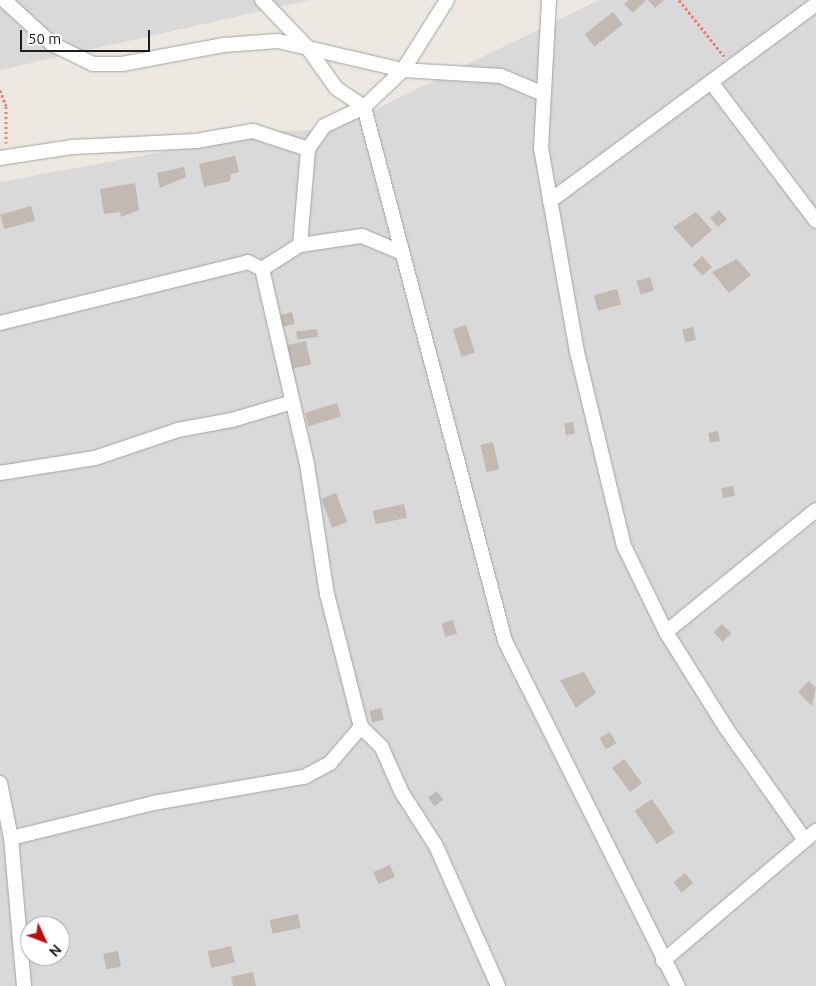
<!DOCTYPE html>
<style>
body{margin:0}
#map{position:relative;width:816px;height:986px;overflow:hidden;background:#ede9e2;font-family:Ubuntu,sans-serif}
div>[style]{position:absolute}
.residential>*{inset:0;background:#dad9d9}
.building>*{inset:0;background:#c1b9b2;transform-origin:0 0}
.path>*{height:3px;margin-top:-1.5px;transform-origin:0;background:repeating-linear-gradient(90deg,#f17e6f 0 2.5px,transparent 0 5px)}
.roads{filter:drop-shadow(0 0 1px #a3a3a3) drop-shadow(0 0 1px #a3a3a3)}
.minor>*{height:14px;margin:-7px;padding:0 7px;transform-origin:7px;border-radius:7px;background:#fff}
span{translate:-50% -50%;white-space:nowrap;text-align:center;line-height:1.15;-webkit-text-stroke:5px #fff;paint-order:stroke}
.north{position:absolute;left:20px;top:916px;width:50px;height:50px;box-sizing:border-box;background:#fff;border:1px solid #a4a4a4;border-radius:50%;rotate:133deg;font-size:14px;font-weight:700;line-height:20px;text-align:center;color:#1c1c1c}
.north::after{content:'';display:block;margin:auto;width:18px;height:22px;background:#bd0d0b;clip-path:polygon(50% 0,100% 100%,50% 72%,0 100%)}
.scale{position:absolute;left:20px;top:30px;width:130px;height:22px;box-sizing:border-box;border:2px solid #1c1c1c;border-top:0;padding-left:6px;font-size:15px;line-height:18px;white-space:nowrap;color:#1c1c1c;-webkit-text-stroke:4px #fff;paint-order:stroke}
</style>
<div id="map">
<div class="residential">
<i style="clip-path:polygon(0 0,310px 0,0 70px)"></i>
<i style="clip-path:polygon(evenodd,599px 0,816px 0,816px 986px,0 986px,0 182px,275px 131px,333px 130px,599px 0,30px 926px,60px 926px,60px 956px,30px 956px,30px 926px)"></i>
</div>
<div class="building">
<i style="clip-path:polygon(629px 0,646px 0,633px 13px,624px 4px)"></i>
<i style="clip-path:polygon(648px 0,664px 0,655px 8px)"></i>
<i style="left:613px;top:12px;width:16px;height:36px;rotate:52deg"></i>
<i style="clip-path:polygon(235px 156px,239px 172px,231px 174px,230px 181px,204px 187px,199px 164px)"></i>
<i style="clip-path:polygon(184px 167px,186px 177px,160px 188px,157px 173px)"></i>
<i style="clip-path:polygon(135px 183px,139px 210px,121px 217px,120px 212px,104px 214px,100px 189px)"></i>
<i style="left:31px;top:206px;width:15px;height:32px;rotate:74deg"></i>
<i style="left:719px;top:210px;width:12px;height:12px;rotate:48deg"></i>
<i style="clip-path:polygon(696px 212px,712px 230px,692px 248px,673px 227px)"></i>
<i style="left:702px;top:256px;width:15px;height:13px;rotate:48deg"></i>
<i style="clip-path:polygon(737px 259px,751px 275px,729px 293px,712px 272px)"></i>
<i style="left:650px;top:277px;width:14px;height:14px;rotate:73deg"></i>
<i style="left:617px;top:289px;width:16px;height:24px;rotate:75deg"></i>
<i style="left:292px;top:312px;width:12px;height:14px;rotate:76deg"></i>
<i style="left:466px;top:325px;width:29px;height:14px;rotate:72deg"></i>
<i style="left:693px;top:327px;width:13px;height:11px;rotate:77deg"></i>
<i style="left:317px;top:329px;width:8px;height:21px;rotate:83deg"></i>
<i style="left:306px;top:341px;width:24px;height:20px;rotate:78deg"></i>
<i style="left:337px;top:403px;width:14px;height:34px;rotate:73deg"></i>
<i style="left:573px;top:422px;width:12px;height:9px;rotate:81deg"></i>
<i style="left:718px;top:431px;width:10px;height:10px;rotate:79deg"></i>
<i style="left:493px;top:442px;width:28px;height:13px;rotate:77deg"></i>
<i style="left:733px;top:486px;width:10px;height:12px;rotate:79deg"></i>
<i style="left:336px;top:493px;width:31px;height:16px;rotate:69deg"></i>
<i style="left:404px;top:504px;width:14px;height:32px;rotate:78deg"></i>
<i style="left:453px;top:620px;width:14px;height:12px;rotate:73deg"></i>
<i style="left:722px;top:624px;width:13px;height:12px;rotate:45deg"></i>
<i style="clip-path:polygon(584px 672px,596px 693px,576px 708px,560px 680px)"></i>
<i style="clip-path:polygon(809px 681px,816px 688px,812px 706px,798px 692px)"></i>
<i style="left:381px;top:708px;width:12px;height:12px;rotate:76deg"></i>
<i style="left:610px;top:732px;width:13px;height:12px;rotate:61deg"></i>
<i style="left:624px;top:759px;width:30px;height:15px;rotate:53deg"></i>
<i style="left:437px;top:791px;width:11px;height:11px;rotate:56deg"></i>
<i style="left:652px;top:799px;width:40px;height:21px;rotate:56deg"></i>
<i style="left:390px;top:865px;width:13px;height:18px;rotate:67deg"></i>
<i style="left:685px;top:873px;width:13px;height:15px;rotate:51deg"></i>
<i style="left:298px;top:914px;width:14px;height:29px;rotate:78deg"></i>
<i style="left:231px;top:946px;width:17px;height:24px;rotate:77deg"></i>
<i style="left:118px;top:951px;width:16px;height:15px;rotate:79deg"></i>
<i style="clip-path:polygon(253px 972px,256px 986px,233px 986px,231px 977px)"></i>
</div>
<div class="path">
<i style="left:679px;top:0;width:72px;rotate:51.2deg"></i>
<i style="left:0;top:90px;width:17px;rotate:69deg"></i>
<i style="left:6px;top:106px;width:37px;rotate:90deg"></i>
</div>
<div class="roads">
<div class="minor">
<i style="left:4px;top:0;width:65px;rotate:42.5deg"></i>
<i style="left:52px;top:44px;width:46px;rotate:26deg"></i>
<i style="left:93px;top:64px;width:29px"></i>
<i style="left:122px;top:64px;width:104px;rotate:-10.6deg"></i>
<i style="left:224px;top:45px;width:54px;rotate:-4.2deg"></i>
<i style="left:278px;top:41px;width:128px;rotate:13.1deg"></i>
<i style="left:403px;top:70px;width:98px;rotate:3.5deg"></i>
<i style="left:501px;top:76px;width:43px;rotate:23deg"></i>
<i style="left:262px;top:0;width:65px;rotate:46.2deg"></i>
<i style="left:307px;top:47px;width:50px;rotate:54.7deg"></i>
<i style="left:336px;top:88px;width:34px;rotate:34deg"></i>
<i style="left:364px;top:107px;width:552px;rotate:75.21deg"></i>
<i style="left:505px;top:641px;width:386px;rotate:63.4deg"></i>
<i style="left:549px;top:0;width:148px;rotate:93.1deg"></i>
<i style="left:541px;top:148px;width:207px;rotate:80deg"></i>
<i style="left:577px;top:352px;width:200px;rotate:76.4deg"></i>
<i style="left:624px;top:546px;width:96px;rotate:64deg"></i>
<i style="left:666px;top:632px;width:113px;rotate:58deg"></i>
<i style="left:726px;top:728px;width:137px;rotate:54.8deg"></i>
<i style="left:711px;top:82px;width:174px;rotate:52.9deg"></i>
<i style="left:0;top:158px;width:74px;rotate:-8.6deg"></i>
<i style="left:73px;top:147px;width:123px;rotate:-2.8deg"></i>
<i style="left:196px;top:141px;width:58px;rotate:-10deg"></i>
<i style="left:253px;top:131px;width:58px;rotate:18.1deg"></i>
<i style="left:550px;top:201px;width:331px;rotate:-36.5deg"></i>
<i style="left:300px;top:245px;width:63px;rotate:-8.3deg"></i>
<i style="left:362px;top:236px;width:41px;rotate:22.8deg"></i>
<i style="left:262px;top:269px;width:45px;rotate:-32.3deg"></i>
<i style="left:300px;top:245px;width:96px;rotate:-85.2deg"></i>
<i style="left:308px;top:149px;width:28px;rotate:-55deg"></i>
<i style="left:324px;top:126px;width:44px;rotate:-25.4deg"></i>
<i style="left:364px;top:107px;width:54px;rotate:-43.5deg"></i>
<i style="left:403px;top:70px;width:83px;rotate:-57.8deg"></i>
<i style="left:0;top:323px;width:255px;rotate:-13.8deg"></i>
<i style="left:248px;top:262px;width:16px;rotate:27deg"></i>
<i style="left:262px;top:269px;width:200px;rotate:77deg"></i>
<i style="left:307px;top:464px;width:132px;rotate:81.3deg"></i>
<i style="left:327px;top:594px;width:137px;rotate:75.7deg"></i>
<i style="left:361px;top:727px;width:28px;rotate:44deg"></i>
<i style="left:381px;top:746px;width:51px;rotate:65.9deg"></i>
<i style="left:402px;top:793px;width:63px;rotate:57.3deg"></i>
<i style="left:436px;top:846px;width:153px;rotate:66.1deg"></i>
<i style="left:0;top:473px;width:96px;rotate:-9deg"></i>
<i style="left:95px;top:458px;width:88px;rotate:-18.6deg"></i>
<i style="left:178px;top:430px;width:55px;rotate:-10.5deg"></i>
<i style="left:232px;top:420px;width:59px;rotate:-16.6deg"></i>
<i style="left:666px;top:632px;width:193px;rotate:-39.1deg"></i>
<i style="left:0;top:783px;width:56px;rotate:78.7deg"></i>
<i style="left:11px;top:838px;width:149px;rotate:85deg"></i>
<i style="left:11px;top:838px;width:146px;rotate:-13.8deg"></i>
<i style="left:153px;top:803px;width:153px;rotate:-9.8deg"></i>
<i style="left:304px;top:777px;width:30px;rotate:-28deg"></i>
<i style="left:330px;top:763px;width:48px;rotate:-49.3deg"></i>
<i style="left:663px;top:961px;width:201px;rotate:-40.4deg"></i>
</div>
</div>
<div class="north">N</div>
<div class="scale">50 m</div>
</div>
